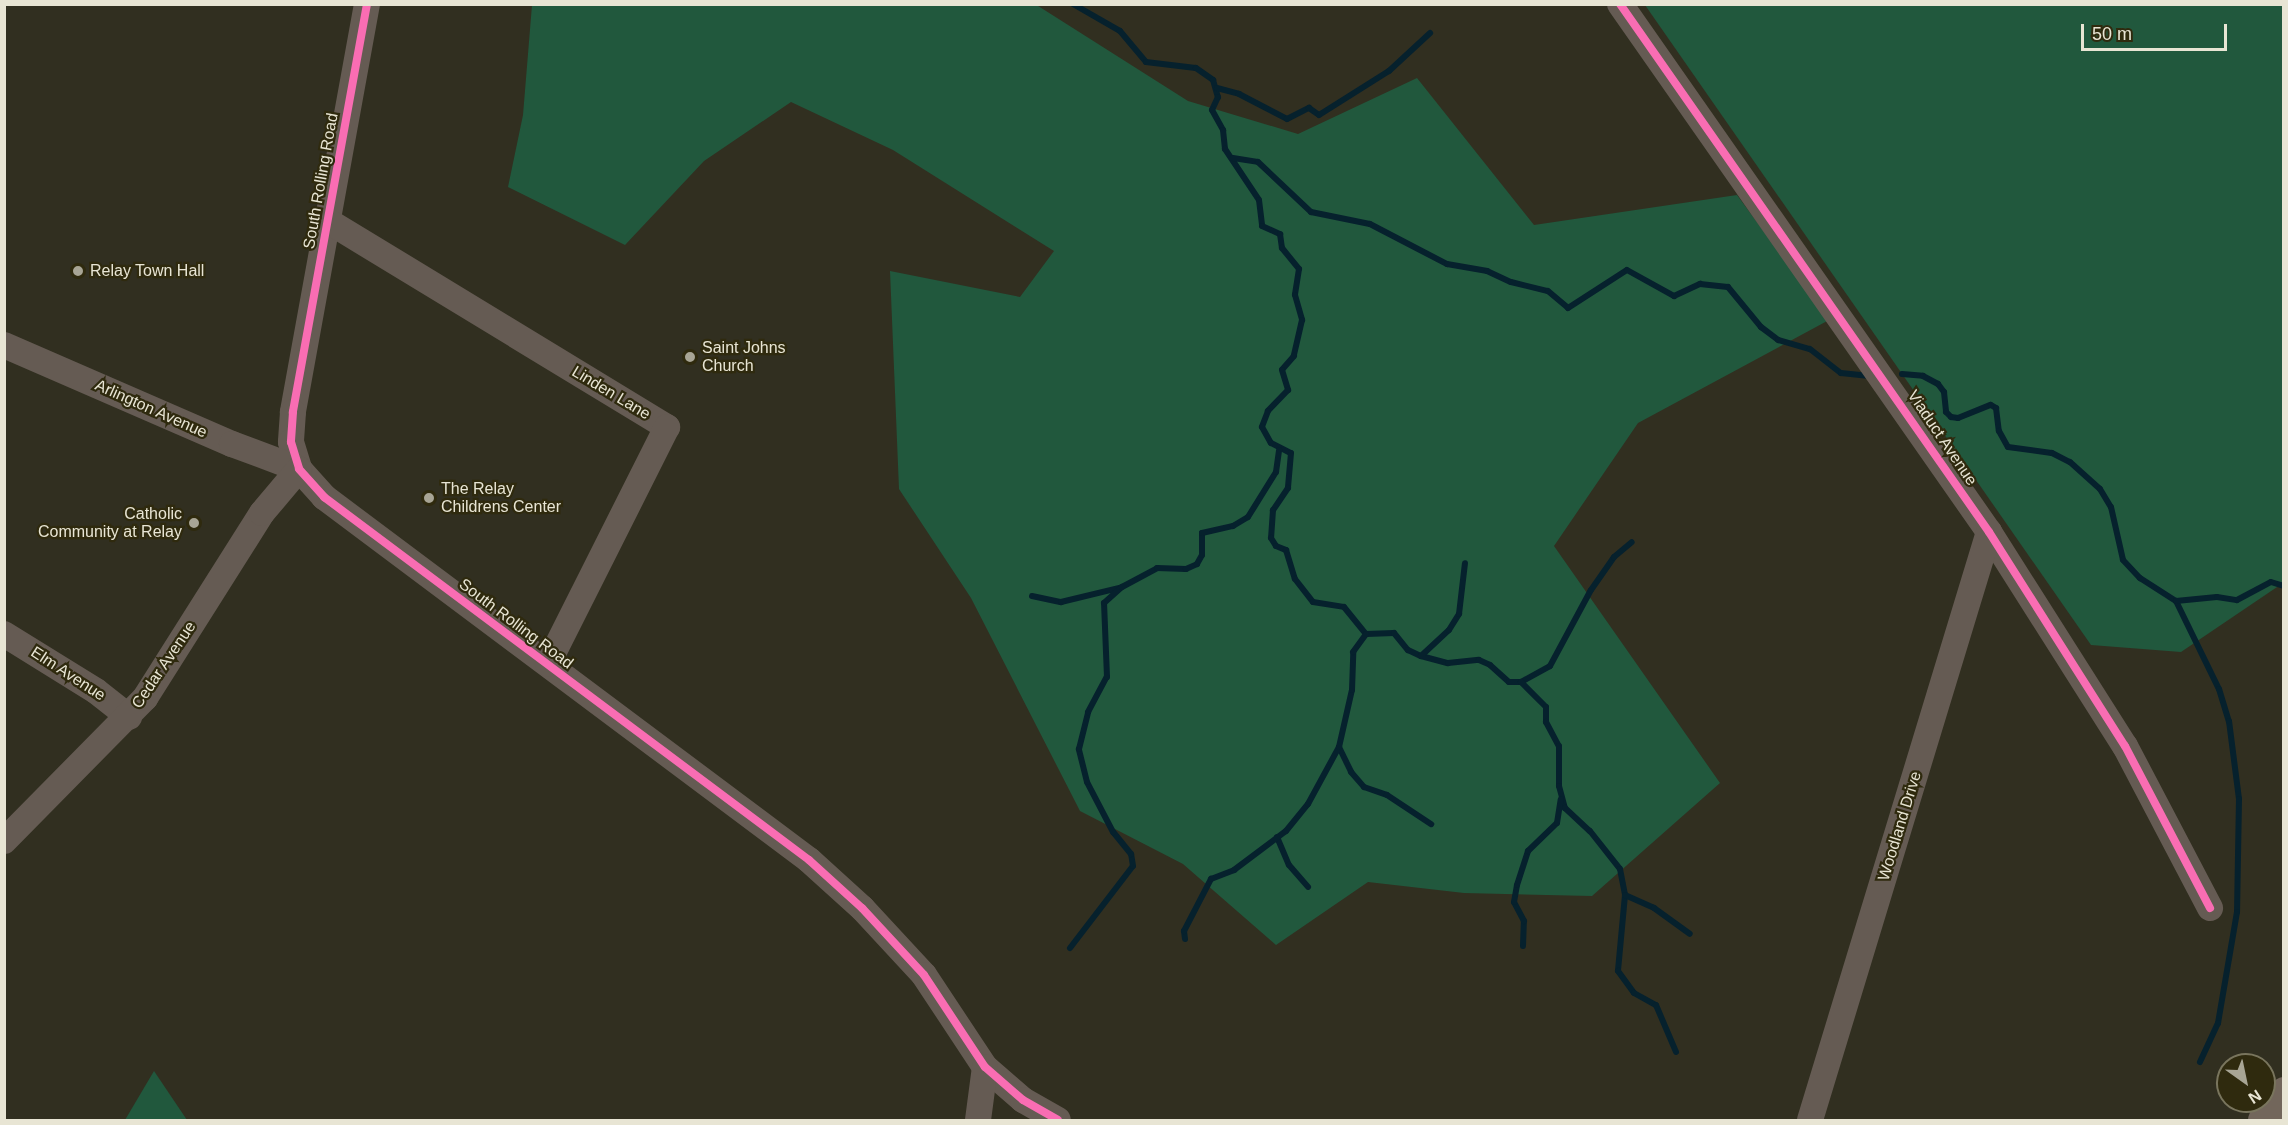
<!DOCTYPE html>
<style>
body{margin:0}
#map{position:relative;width:2288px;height:1125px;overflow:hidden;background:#312f20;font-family:Helvetica,sans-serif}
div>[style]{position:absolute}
.green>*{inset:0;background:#21583d}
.stream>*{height:6px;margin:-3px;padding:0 3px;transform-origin:3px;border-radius:3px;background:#06212d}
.minor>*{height:26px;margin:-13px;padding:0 13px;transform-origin:13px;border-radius:13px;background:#655b53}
.highway>*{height:33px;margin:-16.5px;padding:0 16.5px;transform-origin:16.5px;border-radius:16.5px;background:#72665b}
.cycleway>*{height:8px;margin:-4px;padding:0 4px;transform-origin:4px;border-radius:4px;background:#f96db3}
.dots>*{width:16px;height:16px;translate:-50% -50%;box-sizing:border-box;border:3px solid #2f2a0e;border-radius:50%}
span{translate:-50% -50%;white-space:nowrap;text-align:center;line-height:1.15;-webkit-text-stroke:4.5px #2f2a0e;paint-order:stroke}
.street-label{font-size:16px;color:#e8e5d4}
.poi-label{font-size:16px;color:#e8e5d4}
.left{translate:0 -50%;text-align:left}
.right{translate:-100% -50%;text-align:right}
.frame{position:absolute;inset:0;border:6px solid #e8e5d4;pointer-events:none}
.north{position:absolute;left:2216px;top:1053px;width:60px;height:60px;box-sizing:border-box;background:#2f2a0e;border:2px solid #79755d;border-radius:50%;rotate:147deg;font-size:16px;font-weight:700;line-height:24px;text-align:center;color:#e8e5d4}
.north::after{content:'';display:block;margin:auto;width:21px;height:27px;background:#a8a595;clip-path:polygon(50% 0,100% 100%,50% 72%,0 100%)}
.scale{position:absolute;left:2081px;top:24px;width:146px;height:27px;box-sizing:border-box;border:3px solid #e8e5d4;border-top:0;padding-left:8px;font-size:18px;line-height:21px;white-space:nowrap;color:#e8e5d4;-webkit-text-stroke:4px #2f2a0e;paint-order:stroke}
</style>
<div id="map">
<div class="green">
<i style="clip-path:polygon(1035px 4px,1188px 101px,1298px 134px,1417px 78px,1534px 225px,1737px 195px,1829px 320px,1638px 423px,1554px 546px,1720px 783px,1592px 896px,1464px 893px,1368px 882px,1276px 945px,1183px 864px,1080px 811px,971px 598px,899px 489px,890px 271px,1020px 297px,1054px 251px,893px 150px,791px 102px,704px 161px,625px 245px,508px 187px,523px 115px,532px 5px)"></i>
<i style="clip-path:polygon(1645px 5px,2283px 5px,2283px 583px,2181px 652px,2091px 645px)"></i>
<i style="clip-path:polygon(154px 1071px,187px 1120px,125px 1120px)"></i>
</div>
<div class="stream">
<i style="left:1073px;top:4px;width:54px;rotate:29.9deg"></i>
<i style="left:1120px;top:31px;width:40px;rotate:50deg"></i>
<i style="left:1146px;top:62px;width:50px;rotate:6.8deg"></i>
<i style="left:1196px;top:68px;width:21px;rotate:35deg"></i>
<i style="left:1213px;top:80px;width:18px;rotate:74deg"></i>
<i style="left:1218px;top:97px;width:14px;rotate:115deg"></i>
<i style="left:1212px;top:110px;width:23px;rotate:61deg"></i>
<i style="left:1223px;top:130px;width:19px;rotate:84deg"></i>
<i style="left:1225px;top:149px;width:61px;rotate:56.3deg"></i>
<i style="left:1259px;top:200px;width:26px;rotate:83deg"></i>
<i style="left:1262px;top:226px;width:20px;rotate:24deg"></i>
<i style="left:1280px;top:234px;width:14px;rotate:82deg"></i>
<i style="left:1282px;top:248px;width:27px;rotate:51deg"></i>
<i style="left:1299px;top:269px;width:26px;rotate:99deg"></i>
<i style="left:1295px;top:295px;width:26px;rotate:74deg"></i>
<i style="left:1302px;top:320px;width:37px;rotate:103deg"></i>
<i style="left:1294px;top:356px;width:18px;rotate:131deg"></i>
<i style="left:1282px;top:370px;width:21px;rotate:73deg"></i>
<i style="left:1288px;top:390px;width:29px;rotate:134deg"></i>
<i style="left:1268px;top:411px;width:17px;rotate:111deg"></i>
<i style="left:1262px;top:427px;width:18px;rotate:61deg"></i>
<i style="left:1271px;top:443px;width:22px;rotate:27deg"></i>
<i style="left:1291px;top:453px;width:35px;rotate:95deg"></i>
<i style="left:1288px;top:488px;width:27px;rotate:124deg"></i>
<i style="left:1273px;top:510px;width:28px;rotate:94deg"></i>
<i style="left:1271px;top:538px;width:9px;rotate:58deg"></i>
<i style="left:1276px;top:546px;width:11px;rotate:22deg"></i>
<i style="left:1286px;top:550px;width:30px;rotate:73deg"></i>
<i style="left:1295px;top:579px;width:29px;rotate:52deg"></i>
<i style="left:1313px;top:602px;width:31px;rotate:9deg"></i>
<i style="left:1344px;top:607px;width:35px;rotate:51deg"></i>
<i style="left:1366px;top:634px;width:28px;rotate:-2deg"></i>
<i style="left:1394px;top:633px;width:22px;rotate:51deg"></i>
<i style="left:1408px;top:650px;width:14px;rotate:25deg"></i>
<i style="left:1421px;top:656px;width:28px;rotate:15deg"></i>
<i style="left:1448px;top:663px;width:31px;rotate:-6deg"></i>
<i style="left:1479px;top:660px;width:12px;rotate:24deg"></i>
<i style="left:1490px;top:665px;width:25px;rotate:42deg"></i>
<i style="left:1509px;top:682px;width:12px"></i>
<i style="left:1521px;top:682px;width:33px;rotate:-29deg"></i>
<i style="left:1550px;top:666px;width:86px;rotate:-61.7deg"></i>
<i style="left:1591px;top:590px;width:40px;rotate:-55.1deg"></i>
<i style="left:1614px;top:557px;width:23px;rotate:-40deg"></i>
<i style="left:1217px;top:88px;width:23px;rotate:15deg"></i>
<i style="left:1239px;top:94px;width:54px;rotate:27.5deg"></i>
<i style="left:1287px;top:119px;width:25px;rotate:-27deg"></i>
<i style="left:1309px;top:108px;width:12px;rotate:35deg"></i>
<i style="left:1319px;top:115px;width:83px;rotate:-32.2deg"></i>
<i style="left:1389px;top:71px;width:56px;rotate:-42.8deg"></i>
<i style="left:1233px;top:158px;width:25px;rotate:9deg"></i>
<i style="left:1258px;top:162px;width:73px;rotate:43.3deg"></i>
<i style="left:1311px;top:212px;width:60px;rotate:11.5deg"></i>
<i style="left:1370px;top:224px;width:87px;rotate:27.5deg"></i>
<i style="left:1447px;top:264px;width:41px;rotate:9.9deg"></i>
<i style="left:1487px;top:271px;width:26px;rotate:25deg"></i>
<i style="left:1511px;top:282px;width:38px;rotate:14deg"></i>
<i style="left:1548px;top:291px;width:26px;rotate:40deg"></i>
<i style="left:1568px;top:308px;width:70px;rotate:-32.8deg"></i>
<i style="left:1627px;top:270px;width:54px;rotate:29deg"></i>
<i style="left:1674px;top:296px;width:29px;rotate:-25deg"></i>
<i style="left:1700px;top:284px;width:28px;rotate:6deg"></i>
<i style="left:1728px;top:287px;width:52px;rotate:50.5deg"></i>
<i style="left:1761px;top:327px;width:21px;rotate:37deg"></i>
<i style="left:1778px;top:340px;width:33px;rotate:16deg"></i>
<i style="left:1810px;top:349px;width:39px;rotate:38deg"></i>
<i style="left:1841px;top:373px;width:31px;rotate:6deg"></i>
<i style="left:1902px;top:374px;width:21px;rotate:5deg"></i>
<i style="left:1923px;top:376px;width:17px;rotate:28deg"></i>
<i style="left:1938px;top:384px;width:10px;rotate:53deg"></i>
<i style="left:1944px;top:392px;width:20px;rotate:84deg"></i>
<i style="left:1946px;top:412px;width:7px;rotate:45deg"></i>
<i style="left:1951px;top:417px;width:7px;rotate:8deg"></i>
<i style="left:1958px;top:418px;width:35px;rotate:-22deg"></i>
<i style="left:1991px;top:405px;width:6px;rotate:31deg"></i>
<i style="left:1996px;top:408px;width:23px;rotate:83deg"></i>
<i style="left:1999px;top:431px;width:18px;rotate:61deg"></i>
<i style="left:2008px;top:447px;width:44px;rotate:7.8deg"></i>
<i style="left:2052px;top:453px;width:20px;rotate:27deg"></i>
<i style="left:2070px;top:462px;width:40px;rotate:42deg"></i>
<i style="left:2100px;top:489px;width:21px;rotate:59deg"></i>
<i style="left:2111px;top:507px;width:54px;rotate:77.2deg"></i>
<i style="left:2123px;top:560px;width:25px;rotate:47deg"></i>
<i style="left:2140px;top:578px;width:43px;rotate:32.6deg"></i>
<i style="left:2176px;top:601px;width:98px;rotate:64deg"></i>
<i style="left:2219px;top:689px;width:34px;rotate:73deg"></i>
<i style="left:2229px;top:721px;width:79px;rotate:82.7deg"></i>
<i style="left:2239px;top:799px;width:113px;rotate:91deg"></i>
<i style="left:2237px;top:912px;width:113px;rotate:99.7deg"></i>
<i style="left:2218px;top:1023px;width:43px;rotate:114.8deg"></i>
<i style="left:1032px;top:596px;width:30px;rotate:12deg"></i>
<i style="left:1061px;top:602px;width:60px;rotate:-13.6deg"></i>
<i style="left:2176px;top:601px;width:41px;rotate:-5.6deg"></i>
<i style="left:2217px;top:597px;width:20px;rotate:9deg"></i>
<i style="left:2237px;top:600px;width:38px;rotate:-28deg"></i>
<i style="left:2271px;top:582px;width:14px;rotate:17deg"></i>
<i style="left:1421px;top:656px;width:38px;rotate:-43deg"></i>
<i style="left:1449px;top:630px;width:19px;rotate:-58deg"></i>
<i style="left:1459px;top:614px;width:51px;rotate:-83.3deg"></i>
<i style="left:1521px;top:682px;width:35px;rotate:45deg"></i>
<i style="left:1546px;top:707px;width:15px;rotate:90deg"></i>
<i style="left:1546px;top:722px;width:27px;rotate:62deg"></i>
<i style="left:1559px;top:746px;width:40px;rotate:90deg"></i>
<i style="left:1559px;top:786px;width:23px;rotate:75deg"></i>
<i style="left:1565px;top:808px;width:34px;rotate:43deg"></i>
<i style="left:1590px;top:831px;width:48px;rotate:51.7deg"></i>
<i style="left:1620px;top:869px;width:26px;rotate:79deg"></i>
<i style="left:1625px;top:895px;width:76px;rotate:95.3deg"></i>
<i style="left:1618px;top:971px;width:27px;rotate:54deg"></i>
<i style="left:1634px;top:993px;width:25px;rotate:29deg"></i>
<i style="left:1656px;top:1005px;width:51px;rotate:66.9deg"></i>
<i style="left:1339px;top:747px;width:28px;rotate:64deg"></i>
<i style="left:1351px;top:772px;width:20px;rotate:49deg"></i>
<i style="left:1364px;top:787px;width:24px;rotate:19deg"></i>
<i style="left:1387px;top:795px;width:53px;rotate:33.4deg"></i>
<i style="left:1277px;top:837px;width:30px;rotate:67deg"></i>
<i style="left:1289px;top:865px;width:29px;rotate:49deg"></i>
<i style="left:1625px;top:895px;width:32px;rotate:24deg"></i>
<i style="left:1654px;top:908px;width:44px;rotate:35.8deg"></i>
<i style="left:1185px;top:939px;width:8px;rotate:-97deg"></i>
<i style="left:1184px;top:931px;width:59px;rotate:-62.6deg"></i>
<i style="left:1211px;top:879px;width:25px;rotate:-21deg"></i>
<i style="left:1234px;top:870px;width:65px;rotate:-36.9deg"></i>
<i style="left:1286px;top:831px;width:35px;rotate:-51deg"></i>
<i style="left:1308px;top:804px;width:65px;rotate:-61.5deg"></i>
<i style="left:1339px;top:747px;width:58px;rotate:-77.2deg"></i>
<i style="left:1352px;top:690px;width:38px;rotate:-88deg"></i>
<i style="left:1353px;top:652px;width:22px;rotate:-54deg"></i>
<i style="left:1523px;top:946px;width:25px;rotate:-88deg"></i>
<i style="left:1524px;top:921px;width:21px;rotate:-118deg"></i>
<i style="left:1514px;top:902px;width:17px;rotate:-80deg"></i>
<i style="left:1517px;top:885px;width:36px;rotate:-72deg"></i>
<i style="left:1528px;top:851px;width:40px;rotate:-44deg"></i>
<i style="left:1557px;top:823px;width:24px;rotate:-81deg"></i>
<i style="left:1070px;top:948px;width:103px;rotate:-52.5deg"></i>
<i style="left:1133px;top:866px;width:12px;rotate:-99deg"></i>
<i style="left:1131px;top:854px;width:28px;rotate:-129deg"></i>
<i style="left:1113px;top:832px;width:56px;rotate:-117.5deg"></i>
<i style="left:1087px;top:782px;width:34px;rotate:-104deg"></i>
<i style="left:1079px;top:749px;width:38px;rotate:-76deg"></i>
<i style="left:1088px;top:712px;width:40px;rotate:-62deg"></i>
<i style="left:1107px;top:677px;width:74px;rotate:-92.3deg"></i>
<i style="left:1104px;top:603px;width:24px;rotate:-42deg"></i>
<i style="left:1122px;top:587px;width:40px;rotate:-28deg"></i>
<i style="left:1157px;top:568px;width:29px;rotate:2deg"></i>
<i style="left:1186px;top:569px;width:12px;rotate:-24deg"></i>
<i style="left:1197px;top:564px;width:10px;rotate:-61deg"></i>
<i style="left:1202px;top:555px;width:22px;rotate:-90deg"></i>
<i style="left:1202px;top:533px;width:32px;rotate:-13deg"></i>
<i style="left:1233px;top:526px;width:17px;rotate:-31deg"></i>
<i style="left:1248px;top:517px;width:53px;rotate:-58.1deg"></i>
<i style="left:1276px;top:472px;width:22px;rotate:-82deg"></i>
</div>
<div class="minor">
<i style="left:367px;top:4px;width:415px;rotate:100.3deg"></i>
<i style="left:293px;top:412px;width:30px;rotate:94deg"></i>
<i style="left:291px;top:442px;width:28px;rotate:73deg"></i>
<i style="left:299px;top:469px;width:38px;rotate:48deg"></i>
<i style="left:324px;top:497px;width:606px;rotate:36.81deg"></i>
<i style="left:809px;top:860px;width:72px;rotate:42.2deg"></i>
<i style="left:862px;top:908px;width:91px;rotate:47.2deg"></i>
<i style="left:924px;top:975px;width:110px;rotate:56.5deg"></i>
<i style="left:985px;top:1067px;width:50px;rotate:41deg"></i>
<i style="left:1023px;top:1100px;width:40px;rotate:29.7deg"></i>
<i style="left:1620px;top:4px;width:644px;rotate:55.05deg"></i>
<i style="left:1989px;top:532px;width:254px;rotate:57.6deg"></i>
<i style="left:2125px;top:746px;width:183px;rotate:62.3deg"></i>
<i style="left:328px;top:221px;width:397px;rotate:31.3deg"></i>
<i style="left:667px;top:427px;width:265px;rotate:116.7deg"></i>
<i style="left:4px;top:345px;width:249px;rotate:23.5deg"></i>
<i style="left:232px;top:444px;width:72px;rotate:20.5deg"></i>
<i style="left:4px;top:634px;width:108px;rotate:31.8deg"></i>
<i style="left:96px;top:691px;width:42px;rotate:38.2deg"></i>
<i style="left:4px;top:841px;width:201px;rotate:-45.4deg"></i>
<i style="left:145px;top:698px;width:219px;rotate:-57.7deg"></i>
<i style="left:262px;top:513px;width:57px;rotate:-49.9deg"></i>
<i style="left:978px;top:1120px;width:53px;rotate:-82.5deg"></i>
<i style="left:1810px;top:1120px;width:615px;rotate:-73.07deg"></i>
</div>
<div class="highway">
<i style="left:2264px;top:1120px;width:34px;rotate:-53deg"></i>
</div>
<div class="cycleway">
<i style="left:367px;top:4px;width:415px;rotate:100.3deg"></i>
<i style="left:293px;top:412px;width:30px;rotate:94deg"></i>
<i style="left:291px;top:442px;width:28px;rotate:73deg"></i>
<i style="left:299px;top:469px;width:38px;rotate:48deg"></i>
<i style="left:324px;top:497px;width:606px;rotate:36.81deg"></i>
<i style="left:809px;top:860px;width:72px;rotate:42.2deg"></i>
<i style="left:862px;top:908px;width:91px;rotate:47.2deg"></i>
<i style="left:924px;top:975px;width:110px;rotate:56.5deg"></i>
<i style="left:985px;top:1067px;width:50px;rotate:41deg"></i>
<i style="left:1023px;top:1100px;width:40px;rotate:29.7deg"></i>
<i style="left:1620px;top:4px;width:644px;rotate:55.05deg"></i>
<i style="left:1989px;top:532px;width:254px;rotate:57.6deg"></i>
<i style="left:2125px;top:746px;width:183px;rotate:62.3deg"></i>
</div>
<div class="dots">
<i style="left:78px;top:271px;background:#a8a595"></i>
<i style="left:690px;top:357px;background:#a8a595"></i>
<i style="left:429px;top:498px;background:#a8a595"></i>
<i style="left:194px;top:523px;background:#a8a595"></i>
</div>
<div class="street-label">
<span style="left:321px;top:181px;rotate:-80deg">South Rolling Road</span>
<span style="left:611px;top:393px;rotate:31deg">Linden Lane</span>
<span style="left:151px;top:409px;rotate:24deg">Arlington Avenue</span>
<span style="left:1942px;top:438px;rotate:56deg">Viaduct Avenue</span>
<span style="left:516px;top:624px;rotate:37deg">South Rolling Road</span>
<span style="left:164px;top:665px;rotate:-56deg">Cedar Avenue</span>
<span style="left:68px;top:674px;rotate:33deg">Elm Avenue</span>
<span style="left:1900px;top:826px;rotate:-73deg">Woodland Drive</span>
</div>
<div class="poi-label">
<span class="left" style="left:90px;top:271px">Relay Town Hall</span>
<span class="left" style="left:702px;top:357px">Saint Johns<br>Church</span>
<span class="left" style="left:441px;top:498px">The Relay<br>Childrens Center</span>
<span class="right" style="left:182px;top:523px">Catholic<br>Community at Relay</span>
</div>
<div class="frame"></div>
<div class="north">N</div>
<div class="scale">50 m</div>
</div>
